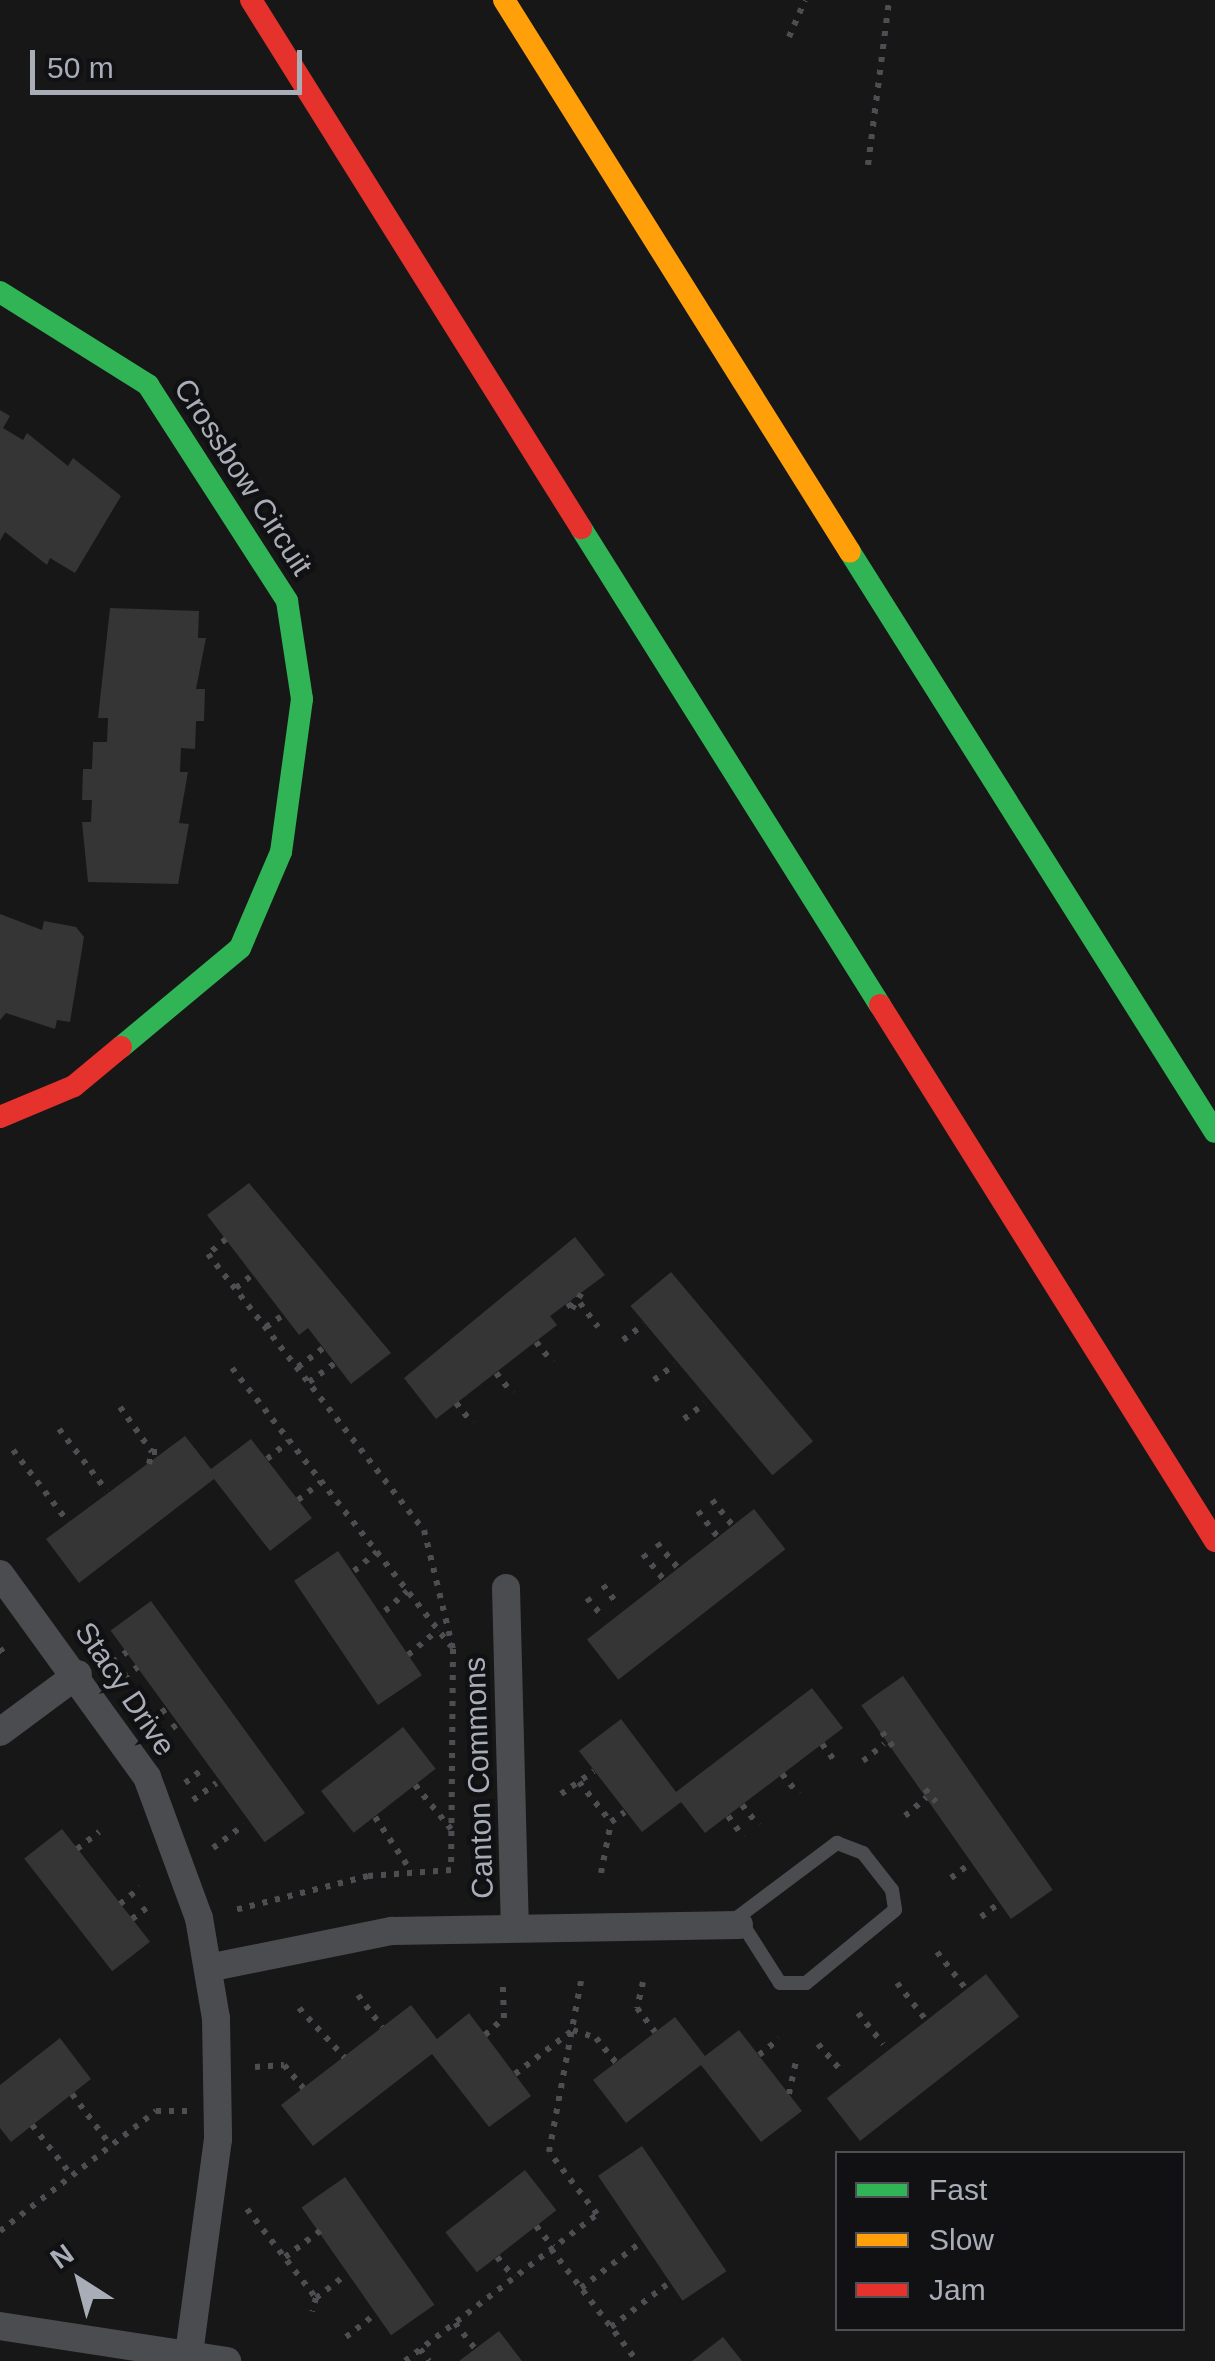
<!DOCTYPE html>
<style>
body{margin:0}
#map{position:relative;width:1215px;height:2361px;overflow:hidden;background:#171717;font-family:Arial,sans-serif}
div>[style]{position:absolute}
.building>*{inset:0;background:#353536;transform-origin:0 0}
.path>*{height:6px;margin-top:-3px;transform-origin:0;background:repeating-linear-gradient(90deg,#4d4e52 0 5px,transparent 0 13px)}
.lane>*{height:14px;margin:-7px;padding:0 7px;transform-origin:7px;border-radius:7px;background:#4b4c50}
.street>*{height:28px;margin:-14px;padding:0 14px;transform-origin:14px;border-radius:14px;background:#4b4c50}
.fast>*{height:22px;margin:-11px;padding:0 11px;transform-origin:11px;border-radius:11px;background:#30b455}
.slow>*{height:22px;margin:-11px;padding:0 11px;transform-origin:11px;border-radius:11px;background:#ff9f0a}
.jam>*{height:22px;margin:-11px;padding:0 11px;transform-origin:11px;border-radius:11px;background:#e5322d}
span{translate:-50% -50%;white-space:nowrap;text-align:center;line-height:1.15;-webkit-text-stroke:9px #111113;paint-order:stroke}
.street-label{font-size:30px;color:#a8adb8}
.legend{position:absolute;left:835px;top:2151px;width:350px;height:180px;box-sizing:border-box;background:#111113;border:2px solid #4d4f55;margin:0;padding:12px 18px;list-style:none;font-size:30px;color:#a8adb8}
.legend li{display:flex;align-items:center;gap:20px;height:50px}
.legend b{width:50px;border:2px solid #4d4f55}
.north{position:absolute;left:30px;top:2231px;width:100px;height:100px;-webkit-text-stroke:8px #111113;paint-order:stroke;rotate:324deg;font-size:28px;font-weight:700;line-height:40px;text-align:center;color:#a8adb8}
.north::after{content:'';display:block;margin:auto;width:35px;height:45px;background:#a8adb8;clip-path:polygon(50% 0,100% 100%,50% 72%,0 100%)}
.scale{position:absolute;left:30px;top:50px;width:272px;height:45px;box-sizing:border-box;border:5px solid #a8adb8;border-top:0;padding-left:12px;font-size:30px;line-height:35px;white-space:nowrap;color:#a8adb8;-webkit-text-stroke:8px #111113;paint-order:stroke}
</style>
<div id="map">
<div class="building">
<i style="clip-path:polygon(0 410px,10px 416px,3px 428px,23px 440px,27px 433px,68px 466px,73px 458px,121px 496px,75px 573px,50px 558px,47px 565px,5px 532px,0 541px)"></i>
<i style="clip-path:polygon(110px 608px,199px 611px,198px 638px,206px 638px,196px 689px,205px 689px,204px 721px,196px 721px,195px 749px,181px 748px,180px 772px,188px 772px,179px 823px,189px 824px,178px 884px,88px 882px,82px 822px,91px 822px,92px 800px,82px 800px,83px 769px,92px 769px,93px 742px,107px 742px,108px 718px,98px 718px)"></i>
<i style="clip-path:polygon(0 914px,42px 930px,44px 921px,76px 927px,84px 937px,70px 1022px,57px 1020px,55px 1029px,6px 1013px,0 1020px)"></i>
<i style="clip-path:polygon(249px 1183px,391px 1353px,351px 1384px,308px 1328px,299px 1335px,207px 1215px)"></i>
<i style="clip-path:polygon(575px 1237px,605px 1275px,550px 1316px,557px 1325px,436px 1419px,404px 1378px)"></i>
<i style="left:671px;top:1272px;width:221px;height:53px;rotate:50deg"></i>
<i style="clip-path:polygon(185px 1436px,211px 1469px,251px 1439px,312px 1518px,270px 1551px,214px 1479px,79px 1583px,46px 1539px)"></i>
<i style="left:754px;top:1509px;width:51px;height:212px;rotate:52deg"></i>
<i style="left:338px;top:1551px;width:150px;height:53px;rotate:56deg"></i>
<i style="left:151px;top:1601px;width:262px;height:50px;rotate:54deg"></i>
<i style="left:903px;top:1676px;width:261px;height:51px;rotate:55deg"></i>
<i style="clip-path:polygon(812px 1688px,843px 1728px,705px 1833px,681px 1802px,642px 1832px,579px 1751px,621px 1719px,676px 1792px)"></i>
<i style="left:403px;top:1727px;width:53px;height:104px;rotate:52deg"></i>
<i style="left:62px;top:1829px;width:143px;height:48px;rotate:52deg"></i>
<i style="left:986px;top:1974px;width:54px;height:202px;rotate:52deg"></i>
<i style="clip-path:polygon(411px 2005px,437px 2039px,469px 2013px,531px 2096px,489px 2127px,432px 2054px,313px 2146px,281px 2105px)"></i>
<i style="clip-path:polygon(675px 2017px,705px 2056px,739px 2030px,802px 2111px,761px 2142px,701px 2065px,626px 2123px,593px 2080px)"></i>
<i style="clip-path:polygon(60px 2038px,91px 2079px,11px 2142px,0 2128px,0 2085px)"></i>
<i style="left:642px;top:2146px;width:151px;height:53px;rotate:56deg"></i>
<i style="left:525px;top:2170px;width:51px;height:101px;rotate:52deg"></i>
<i style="left:345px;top:2177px;width:156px;height:53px;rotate:55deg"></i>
<i style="clip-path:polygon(499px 2331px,522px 2361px,459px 2361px)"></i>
<i style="clip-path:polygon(723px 2337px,742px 2361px,692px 2361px)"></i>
</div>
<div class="path">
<i style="left:789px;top:37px;width:40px;rotate:-66.6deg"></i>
<i style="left:868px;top:165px;width:166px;rotate:-82.7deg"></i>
<i style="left:226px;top:1239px;width:23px;rotate:140deg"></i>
<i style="left:208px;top:1254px;width:350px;rotate:52deg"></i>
<i style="left:424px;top:1530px;width:122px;rotate:76.3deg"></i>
<i style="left:453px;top:1649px;width:221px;rotate:90.5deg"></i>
<i style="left:451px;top:1870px;width:83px;rotate:175.9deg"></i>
<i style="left:368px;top:1876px;width:141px;rotate:165.7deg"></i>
<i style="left:236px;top:1288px;width:21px;rotate:-39deg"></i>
<i style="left:568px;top:1303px;width:7px;rotate:56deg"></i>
<i style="left:572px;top:1309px;width:21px;rotate:-59deg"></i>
<i style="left:580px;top:1303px;width:30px;rotate:53deg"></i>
<i style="left:266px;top:1327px;width:21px;rotate:-35deg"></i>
<i style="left:623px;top:1340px;width:26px;rotate:-37deg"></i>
<i style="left:536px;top:1342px;width:26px;rotate:51deg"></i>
<i style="left:298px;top:1367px;width:31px;rotate:-37deg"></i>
<i style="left:232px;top:1368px;width:354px;rotate:51.8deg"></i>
<i style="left:496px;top:1373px;width:26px;rotate:51deg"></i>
<i style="left:654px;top:1380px;width:26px;rotate:-37deg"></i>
<i style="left:309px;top:1382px;width:32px;rotate:-36deg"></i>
<i style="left:456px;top:1403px;width:26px;rotate:51deg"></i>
<i style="left:120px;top:1407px;width:55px;rotate:54.6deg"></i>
<i style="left:684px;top:1419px;width:26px;rotate:-37deg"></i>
<i style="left:59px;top:1429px;width:78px;rotate:52.3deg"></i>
<i style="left:13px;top:1450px;width:91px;rotate:52.6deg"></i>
<i style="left:267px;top:1459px;width:28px;rotate:-39deg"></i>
<i style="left:149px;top:1464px;width:12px;rotate:-76deg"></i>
<i style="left:152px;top:1452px;width:12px"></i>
<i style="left:298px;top:1500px;width:29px;rotate:-38deg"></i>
<i style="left:712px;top:1500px;width:33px;rotate:51deg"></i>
<i style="left:698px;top:1511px;width:34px;rotate:53deg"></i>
<i style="left:657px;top:1543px;width:33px;rotate:50deg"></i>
<i style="left:643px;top:1554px;width:32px;rotate:51deg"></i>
<i style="left:354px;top:1571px;width:30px;rotate:-40deg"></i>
<i style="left:603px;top:1585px;width:25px;rotate:53deg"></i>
<i style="left:587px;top:1598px;width:23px;rotate:50deg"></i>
<i style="left:385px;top:1611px;width:30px;rotate:-42deg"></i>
<i style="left:0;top:1648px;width:9px;rotate:58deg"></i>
<i style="left:408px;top:1655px;width:39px;rotate:-40deg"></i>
<i style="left:113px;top:1662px;width:17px;rotate:-36deg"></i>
<i style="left:124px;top:1677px;width:17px;rotate:-36deg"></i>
<i style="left:151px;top:1720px;width:22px;rotate:-36deg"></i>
<i style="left:882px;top:1732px;width:21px;rotate:53deg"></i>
<i style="left:162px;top:1736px;width:23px;rotate:-38deg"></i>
<i style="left:822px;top:1744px;width:25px;rotate:53deg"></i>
<i style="left:863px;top:1761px;width:27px;rotate:-39deg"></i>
<i style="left:782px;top:1774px;width:26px;rotate:51deg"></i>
<i style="left:579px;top:1782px;width:51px;rotate:51.3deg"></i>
<i style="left:185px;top:1783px;width:24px;rotate:-38deg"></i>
<i style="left:415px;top:1785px;width:57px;rotate:50.7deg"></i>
<i style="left:925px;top:1789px;width:17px;rotate:50deg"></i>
<i style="left:561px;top:1794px;width:40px;rotate:-34.9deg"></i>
<i style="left:193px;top:1800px;width:29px;rotate:-36deg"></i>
<i style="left:742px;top:1805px;width:26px;rotate:51deg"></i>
<i style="left:728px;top:1816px;width:26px;rotate:54deg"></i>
<i style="left:905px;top:1816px;width:28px;rotate:-41deg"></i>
<i style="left:375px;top:1817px;width:65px;rotate:56.3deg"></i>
<i style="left:213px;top:1848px;width:39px;rotate:-37deg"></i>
<i style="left:77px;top:1849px;width:28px;rotate:-38deg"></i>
<i style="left:601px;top:1873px;width:52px;rotate:-78.9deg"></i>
<i style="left:611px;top:1822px;width:17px;rotate:-36deg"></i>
<i style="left:951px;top:1878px;width:25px;rotate:-37deg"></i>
<i style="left:120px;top:1904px;width:26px;rotate:-39deg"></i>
<i style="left:981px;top:1917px;width:25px;rotate:-37deg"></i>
<i style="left:132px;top:1919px;width:25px;rotate:-37deg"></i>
<i style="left:937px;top:1952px;width:47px;rotate:51.9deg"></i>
<i style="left:643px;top:1982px;width:27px;rotate:103deg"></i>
<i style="left:637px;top:2008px;width:30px;rotate:53deg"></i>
<i style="left:897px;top:1983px;width:47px;rotate:51.9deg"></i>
<i style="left:358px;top:1995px;width:40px;rotate:53deg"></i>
<i style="left:299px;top:2008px;width:67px;rotate:47.4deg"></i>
<i style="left:858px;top:2013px;width:40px;rotate:51deg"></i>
<i style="left:485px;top:2035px;width:25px;rotate:-42deg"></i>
<i style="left:504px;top:2018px;width:38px;rotate:-92deg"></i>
<i style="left:818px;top:2044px;width:38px;rotate:49deg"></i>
<i style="left:759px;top:2055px;width:26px;rotate:-39deg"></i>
<i style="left:255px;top:2067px;width:29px;rotate:-4deg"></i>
<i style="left:284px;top:2065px;width:30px;rotate:50deg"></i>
<i style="left:515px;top:2074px;width:73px;rotate:-37.2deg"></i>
<i style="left:573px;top:2030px;width:24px;rotate:19deg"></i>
<i style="left:596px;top:2038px;width:32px;rotate:51deg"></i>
<i style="left:72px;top:2094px;width:65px;rotate:53.1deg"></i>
<i style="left:789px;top:2094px;width:33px;rotate:-78deg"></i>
<i style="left:32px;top:2125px;width:65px;rotate:51.9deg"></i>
<i style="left:247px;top:2209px;width:113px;rotate:52.2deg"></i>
<i style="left:316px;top:2298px;width:14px;rotate:107deg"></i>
<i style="left:536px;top:2226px;width:27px;rotate:51deg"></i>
<i style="left:0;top:2231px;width:197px;rotate:-37.6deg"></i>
<i style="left:156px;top:2111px;width:31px"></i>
<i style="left:551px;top:2249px;width:141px;rotate:52.5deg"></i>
<i style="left:285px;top:2257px;width:44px;rotate:-36.6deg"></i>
<i style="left:497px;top:2257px;width:26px;rotate:50deg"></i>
<i style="left:581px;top:2288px;width:74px;rotate:-37.3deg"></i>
<i style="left:316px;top:2298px;width:36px;rotate:-38deg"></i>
<i style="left:455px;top:2323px;width:33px;rotate:52deg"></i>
<i style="left:611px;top:2327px;width:74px;rotate:-37.3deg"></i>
<i style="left:346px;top:2337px;width:36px;rotate:-38deg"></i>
<i style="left:420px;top:2349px;width:15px;rotate:53deg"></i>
<i style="left:405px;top:2361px;width:242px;rotate:-37.4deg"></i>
<i style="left:597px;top:2214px;width:78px;rotate:-127.7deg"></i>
<i style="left:549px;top:2152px;width:174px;rotate:-79.4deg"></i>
</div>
<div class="lane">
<i style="left:837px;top:1843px;width:28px;rotate:21deg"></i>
<i style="left:863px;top:1853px;width:47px;rotate:51.9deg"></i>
<i style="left:892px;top:1890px;width:20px;rotate:81deg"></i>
<i style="left:895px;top:1910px;width:115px;rotate:140.6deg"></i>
<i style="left:806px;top:1983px;width:26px;rotate:180deg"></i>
<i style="left:780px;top:1983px;width:78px;rotate:-122.5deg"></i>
<i style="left:738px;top:1917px;width:124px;rotate:-36.8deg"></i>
</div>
<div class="street">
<i style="left:0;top:1574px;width:251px;rotate:54.1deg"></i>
<i style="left:147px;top:1777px;width:150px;rotate:69.8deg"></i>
<i style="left:199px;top:1918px;width:102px;rotate:80.4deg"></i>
<i style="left:216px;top:2019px;width:120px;rotate:89deg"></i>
<i style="left:218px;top:2139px;width:224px;rotate:97.7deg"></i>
<i style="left:506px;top:1588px;width:335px;rotate:88.5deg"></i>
<i style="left:0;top:1732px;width:97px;rotate:-36.6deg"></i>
<i style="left:208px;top:1968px;width:188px;rotate:-11.4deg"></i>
<i style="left:392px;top:1931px;width:347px;rotate:-1deg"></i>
<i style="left:0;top:2326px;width:230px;rotate:8.8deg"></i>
</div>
<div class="fast">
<i style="left:0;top:292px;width:175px;rotate:32.1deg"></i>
<i style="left:148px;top:385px;width:257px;rotate:57.2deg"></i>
<i style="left:287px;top:601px;width:99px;rotate:81.3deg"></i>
<i style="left:302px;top:699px;width:154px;rotate:97.8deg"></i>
<i style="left:281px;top:852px;width:104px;rotate:113.1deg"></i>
<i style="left:240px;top:948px;width:155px;rotate:140.2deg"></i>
<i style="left:581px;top:528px;width:563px;rotate:57.92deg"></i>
<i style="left:850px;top:552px;width:685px;rotate:57.82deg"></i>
</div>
<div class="slow">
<i style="left:504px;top:0;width:651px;rotate:57.92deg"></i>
</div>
<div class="jam">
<i style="left:251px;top:0;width:623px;rotate:57.99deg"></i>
<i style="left:880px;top:1005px;width:632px;rotate:57.99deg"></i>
<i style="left:0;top:1117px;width:80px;rotate:-22.7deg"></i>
<i style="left:74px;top:1086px;width:61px;rotate:-39.7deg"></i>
</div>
<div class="street-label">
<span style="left:243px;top:477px;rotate:57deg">Crossbow Circuit</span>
<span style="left:125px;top:1689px;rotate:56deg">Stacy Drive</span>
<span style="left:479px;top:1778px;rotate:-92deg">Canton Commons</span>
</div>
<ul class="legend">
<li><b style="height:12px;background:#30b455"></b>Fast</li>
<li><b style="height:12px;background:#ff9f0a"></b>Slow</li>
<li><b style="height:12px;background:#e5322d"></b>Jam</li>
</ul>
<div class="north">N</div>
<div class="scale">50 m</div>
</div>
